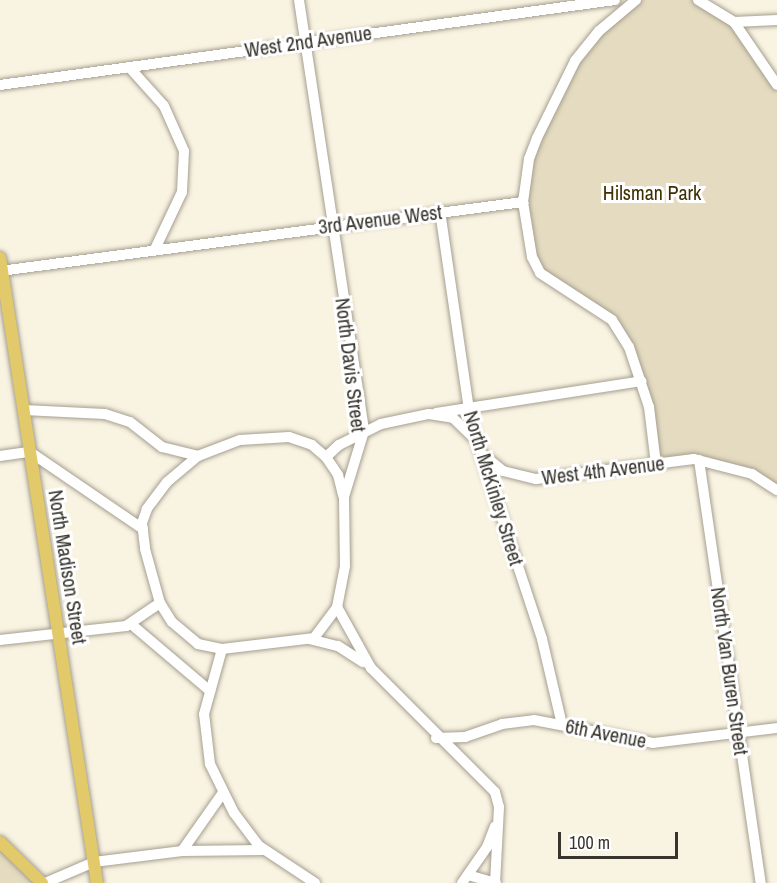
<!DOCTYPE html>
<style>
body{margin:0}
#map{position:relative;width:777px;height:883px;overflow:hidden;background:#f9f3e2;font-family:"Archivo Narrow",sans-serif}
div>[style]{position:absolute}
.green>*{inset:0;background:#e4dbc0}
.roads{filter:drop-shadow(0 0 2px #a59f90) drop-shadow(0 0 2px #a59f90)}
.minor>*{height:10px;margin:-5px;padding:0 5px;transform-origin:5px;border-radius:5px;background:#fff}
.major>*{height:12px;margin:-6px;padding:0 6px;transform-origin:6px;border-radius:6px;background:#e2ca6a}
span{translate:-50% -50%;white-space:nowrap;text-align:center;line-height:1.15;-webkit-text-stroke:6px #fff;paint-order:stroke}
.street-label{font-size:20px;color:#37352e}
.park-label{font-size:20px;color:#3e3000}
.scale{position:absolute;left:558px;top:832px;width:120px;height:27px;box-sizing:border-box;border:3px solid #37352e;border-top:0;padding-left:8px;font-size:18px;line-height:21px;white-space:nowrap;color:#37352e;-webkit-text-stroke:4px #fff;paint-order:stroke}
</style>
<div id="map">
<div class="green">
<i style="clip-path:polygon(637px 0,696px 0,728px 20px,777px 87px,777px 488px,694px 457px,658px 462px,651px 406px,622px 331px,538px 268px,524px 201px,530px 159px,575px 63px)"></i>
<i style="clip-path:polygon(0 843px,40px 883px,0 883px)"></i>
</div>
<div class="roads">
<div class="minor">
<i style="left:299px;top:0;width:436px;rotate:81.4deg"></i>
<i style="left:364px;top:431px;width:69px;rotate:106.9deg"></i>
<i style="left:344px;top:497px;width:69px;rotate:89.2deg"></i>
<i style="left:345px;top:566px;width:42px;rotate:101deg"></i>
<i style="left:337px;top:607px;width:70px;rotate:60.9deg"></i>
<i style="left:371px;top:668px;width:175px;rotate:45deg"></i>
<i style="left:495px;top:792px;width:16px;rotate:75deg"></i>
<i style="left:499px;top:807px;width:76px;rotate:93deg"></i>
<i style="left:636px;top:0;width:48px;rotate:140deg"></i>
<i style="left:599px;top:31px;width:38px;rotate:129deg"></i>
<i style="left:575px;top:61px;width:86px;rotate:116.3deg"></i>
<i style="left:537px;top:138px;width:22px;rotate:111deg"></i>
<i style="left:529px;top:159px;width:43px;rotate:97.9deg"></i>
<i style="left:523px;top:202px;width:56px;rotate:80.7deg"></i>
<i style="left:532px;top:257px;width:18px;rotate:63deg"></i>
<i style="left:540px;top:273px;width:86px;rotate:33.1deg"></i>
<i style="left:612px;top:320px;width:32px;rotate:58deg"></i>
<i style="left:629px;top:347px;width:63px;rotate:71.6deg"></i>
<i style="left:649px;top:407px;width:57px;rotate:83deg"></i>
<i style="left:698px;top:0;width:42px;rotate:31.4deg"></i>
<i style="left:734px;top:22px;width:76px;rotate:55.7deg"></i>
<i style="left:734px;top:22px;width:43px;rotate:-2.7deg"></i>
<i style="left:129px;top:67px;width:52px;rotate:48.1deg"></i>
<i style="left:164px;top:106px;width:49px;rotate:66deg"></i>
<i style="left:184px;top:151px;width:41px;rotate:92.8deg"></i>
<i style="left:182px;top:192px;width:63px;rotate:115.3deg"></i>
<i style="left:0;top:85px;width:621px;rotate:-7.87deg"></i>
<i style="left:440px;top:211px;width:215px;rotate:81.7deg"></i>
<i style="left:471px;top:424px;width:226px;rotate:71.7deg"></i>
<i style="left:542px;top:639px;width:88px;rotate:76.9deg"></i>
<i style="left:0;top:271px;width:528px;rotate:-7.52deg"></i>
<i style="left:24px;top:410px;width:81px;rotate:2.8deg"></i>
<i style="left:105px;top:414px;width:26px;rotate:18deg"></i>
<i style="left:130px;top:422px;width:41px;rotate:38deg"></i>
<i style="left:162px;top:447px;width:37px;rotate:14deg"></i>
<i style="left:198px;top:456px;width:45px;rotate:-20.9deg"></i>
<i style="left:240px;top:440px;width:49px;rotate:-3.5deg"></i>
<i style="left:289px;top:437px;width:24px;rotate:19deg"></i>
<i style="left:312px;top:445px;width:18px;rotate:41deg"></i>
<i style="left:326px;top:457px;width:22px;rotate:56deg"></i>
<i style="left:338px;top:475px;width:21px;rotate:76deg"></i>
<i style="left:436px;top:413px;width:208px;rotate:-8.8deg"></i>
<i style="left:482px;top:454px;width:27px;rotate:39deg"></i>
<i style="left:503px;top:471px;width:34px;rotate:14deg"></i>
<i style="left:536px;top:479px;width:159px;rotate:-7.2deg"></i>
<i style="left:694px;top:459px;width:60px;rotate:14.5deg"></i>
<i style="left:752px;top:474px;width:30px;rotate:33deg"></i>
<i style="left:0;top:456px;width:30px;rotate:-8deg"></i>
<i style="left:30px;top:452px;width:137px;rotate:34.3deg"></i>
<i style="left:198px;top:456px;width:40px;rotate:140deg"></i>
<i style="left:167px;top:482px;width:34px;rotate:127deg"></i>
<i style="left:147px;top:509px;width:15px;rotate:110deg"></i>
<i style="left:142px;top:523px;width:26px;rotate:83deg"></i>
<i style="left:145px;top:549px;width:56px;rotate:74.5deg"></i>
<i style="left:160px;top:603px;width:22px;rotate:58deg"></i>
<i style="left:172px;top:622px;width:34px;rotate:40deg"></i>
<i style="left:198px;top:644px;width:25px;rotate:12deg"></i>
<i style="left:326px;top:457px;width:18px;rotate:-43deg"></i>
<i style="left:339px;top:445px;width:47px;rotate:-26.6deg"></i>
<i style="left:381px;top:424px;width:49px;rotate:-11.8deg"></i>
<i style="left:429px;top:414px;width:24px;rotate:9deg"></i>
<i style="left:453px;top:418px;width:29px;rotate:44deg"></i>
<i style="left:699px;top:460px;width:428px;rotate:81.7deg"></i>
<i style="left:131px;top:624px;width:104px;rotate:40.3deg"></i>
<i style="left:309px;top:639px;width:30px;rotate:14deg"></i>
<i style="left:338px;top:646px;width:30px;rotate:33deg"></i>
<i style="left:0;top:640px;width:127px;rotate:-6.3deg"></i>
<i style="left:126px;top:626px;width:41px;rotate:-34.1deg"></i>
<i style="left:436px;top:738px;width:29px;rotate:-2deg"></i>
<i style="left:465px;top:737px;width:39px;rotate:-19deg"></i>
<i style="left:502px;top:724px;width:32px;rotate:-7deg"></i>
<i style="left:534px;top:720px;width:121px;rotate:10.9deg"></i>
<i style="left:653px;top:743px;width:125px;rotate:-6.9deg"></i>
<i style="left:182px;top:851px;width:82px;rotate:-0.7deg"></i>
<i style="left:468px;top:875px;width:29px;rotate:16deg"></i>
<i style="left:45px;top:883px;width:53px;rotate:-23.2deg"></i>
<i style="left:94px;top:862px;width:89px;rotate:-7.1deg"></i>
<i style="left:182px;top:851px;width:70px;rotate:-54.9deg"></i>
<i style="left:315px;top:883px;width:67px;rotate:-146.5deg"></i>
<i style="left:259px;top:846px;width:41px;rotate:-127.1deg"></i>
<i style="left:234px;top:813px;width:55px;rotate:-116.1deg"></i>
<i style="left:210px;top:764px;width:50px;rotate:-96.8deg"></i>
<i style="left:204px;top:714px;width:67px;rotate:-74.5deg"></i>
<i style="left:222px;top:649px;width:93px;rotate:-6.8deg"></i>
<i style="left:314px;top:638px;width:39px;rotate:-53deg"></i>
<i style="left:462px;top:883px;width:44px;rotate:-55.2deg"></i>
<i style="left:487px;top:847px;width:22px;rotate:-69deg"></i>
</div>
<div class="major">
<i style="left:0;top:258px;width:632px;rotate:81.18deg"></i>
<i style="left:0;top:842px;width:59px;rotate:44.3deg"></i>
</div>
</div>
<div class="street-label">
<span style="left:308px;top:41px;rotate:-8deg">West 2nd Avenue</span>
<span style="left:380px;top:219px;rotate:-7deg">3rd Avenue West</span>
<span style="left:351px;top:365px;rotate:83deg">North Davis Street</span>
<span style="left:603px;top:470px;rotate:-7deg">West 4th Avenue</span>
<span style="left:494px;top:488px;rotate:73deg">North McKinley Street</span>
<span style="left:68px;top:567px;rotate:81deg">North Madison Street</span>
<span style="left:730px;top:671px;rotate:82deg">North Van Buren Street</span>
<span style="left:606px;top:733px;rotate:11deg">6th Avenue</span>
</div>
<div class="park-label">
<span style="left:652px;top:192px">Hilsman Park</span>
</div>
<div class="scale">100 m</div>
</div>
